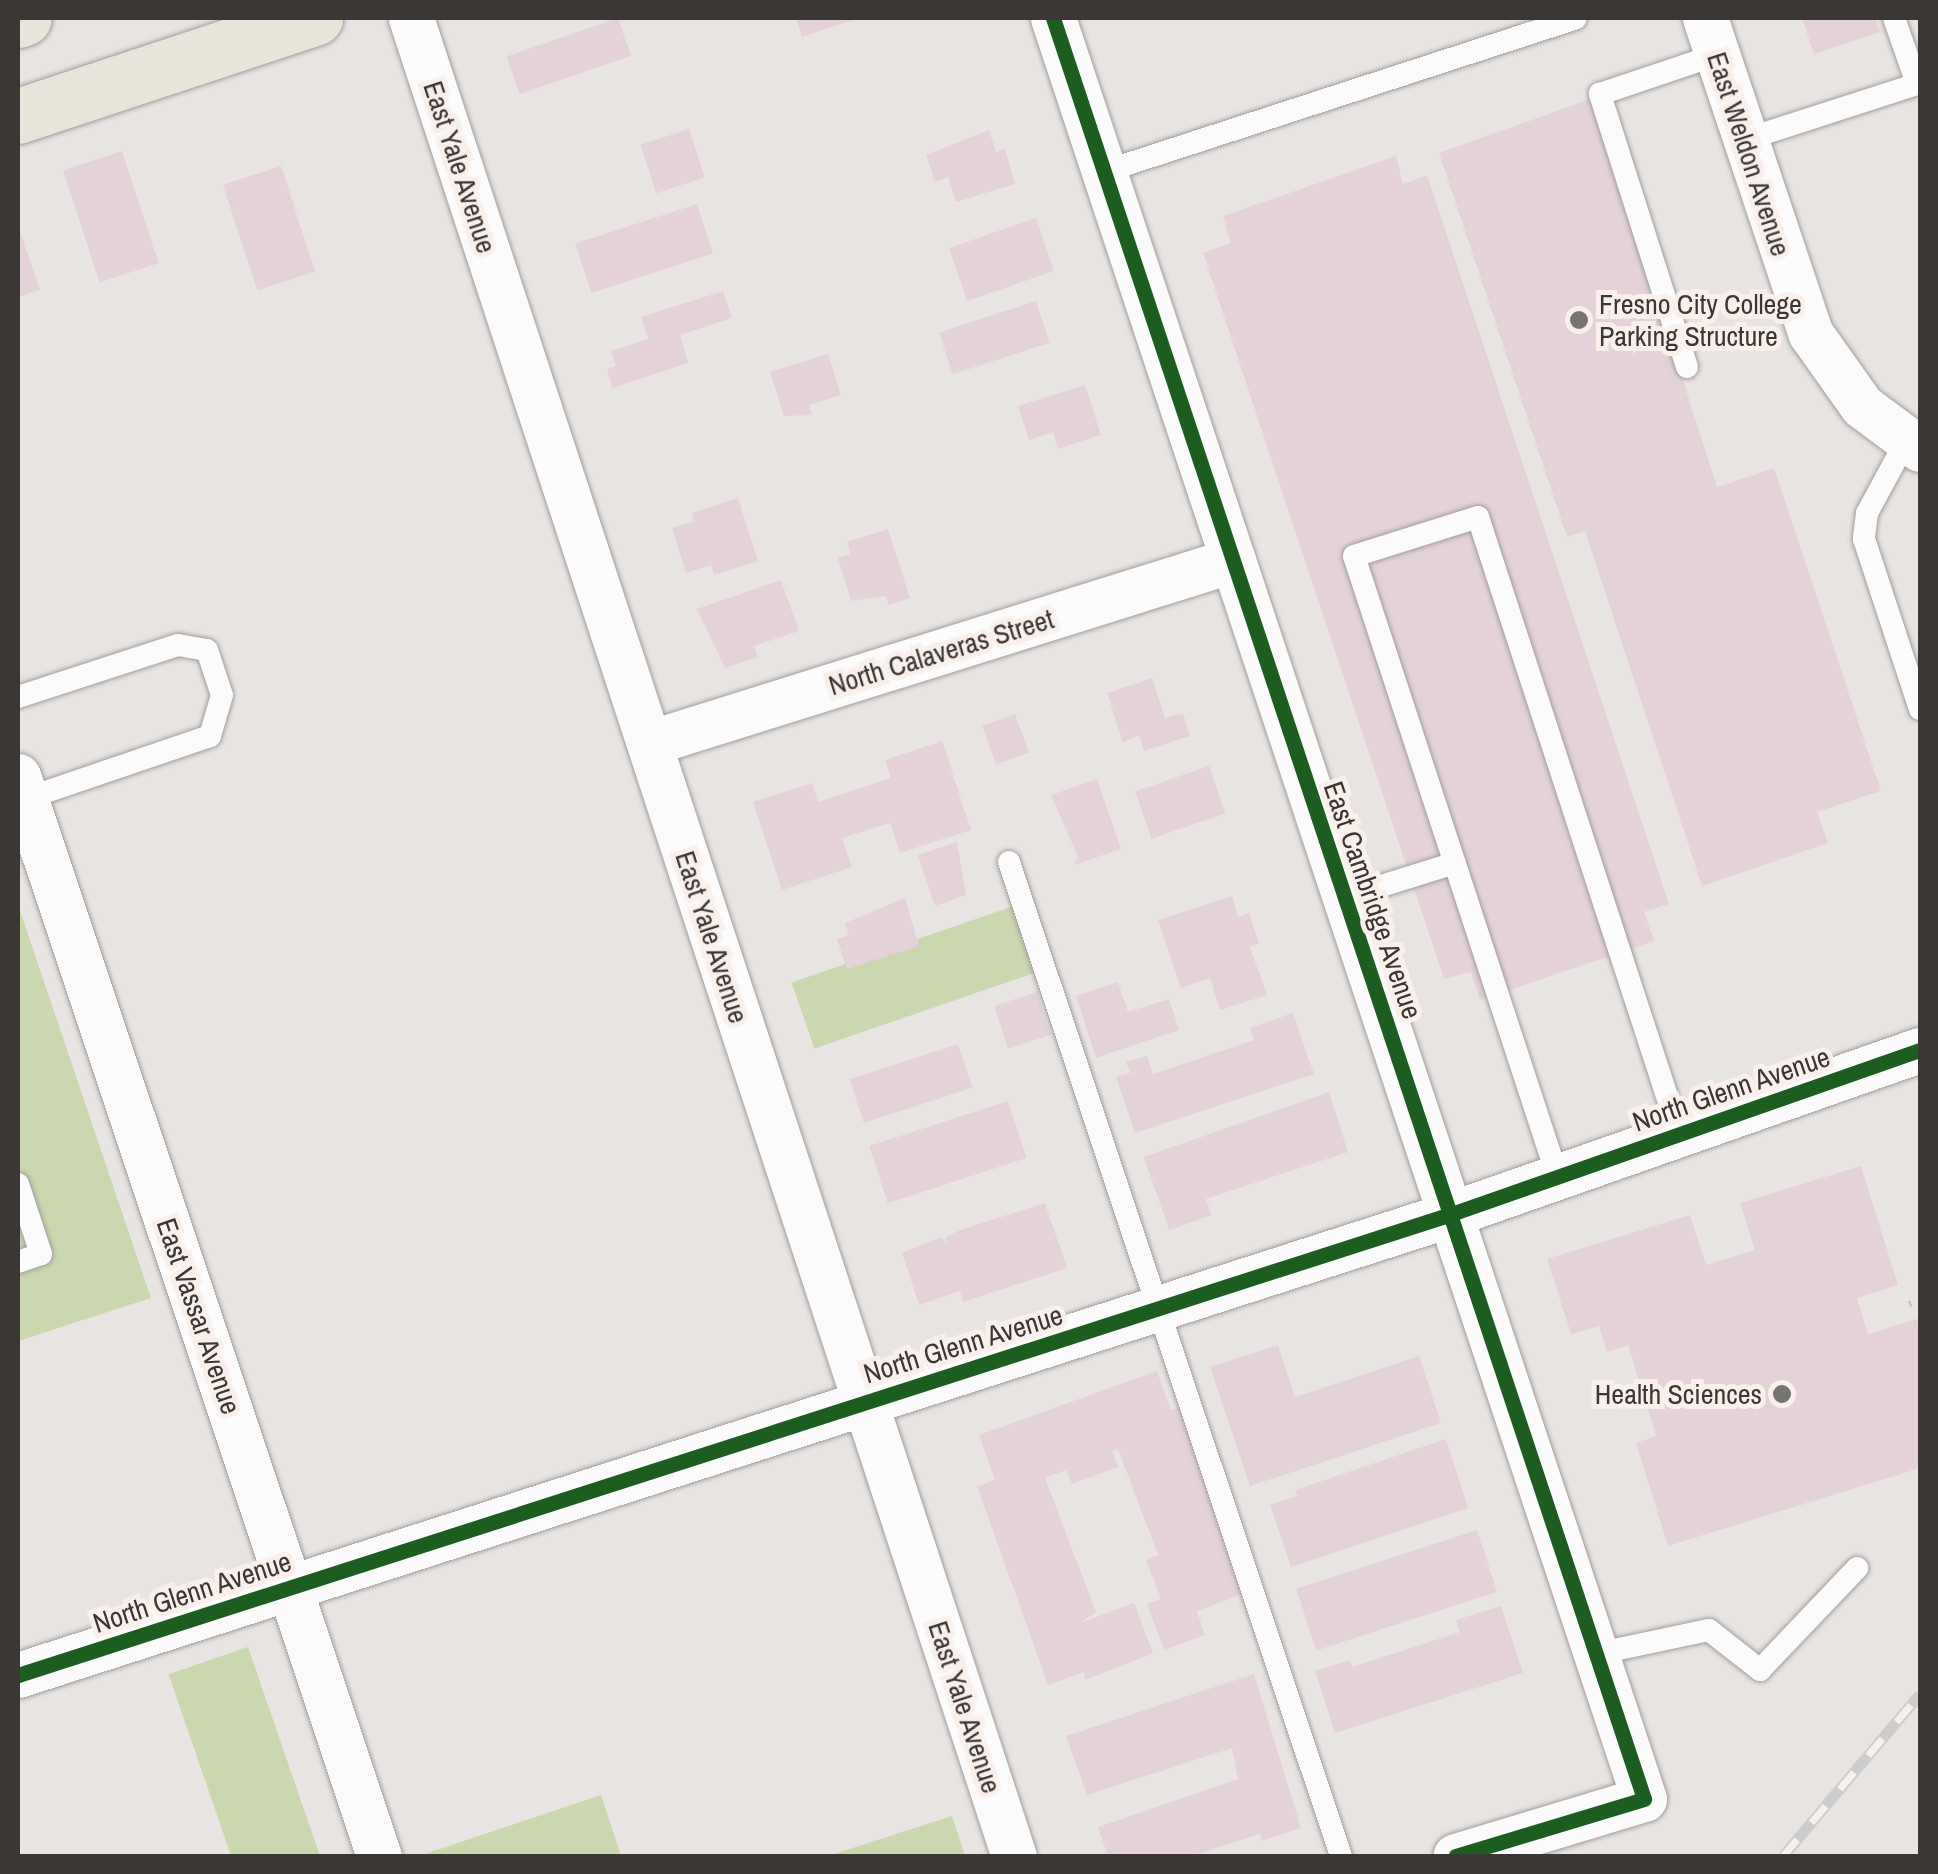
<!DOCTYPE html>
<style>
body{margin:0}
#map{position:relative;width:1938px;height:1874px;overflow:hidden;background:#e8e4e2;font-family:"Archivo Narrow",sans-serif}
div>[style]{position:absolute}
.green>*{inset:0;background:#cad7af;transform-origin:0 0}
.building>*{inset:0;background:#e5d2d8;transform-origin:0 0}
.path>*{height:6px;margin-top:-3px;transform-origin:0;background:repeating-linear-gradient(90deg,#c4c3c2 0 2.5px,transparent 0 10.5px)}
.roads{filter:drop-shadow(0 0 2px #a19e9d) drop-shadow(0 0 2px #a19e9d)}
.lane>*{height:22px;margin:-11px;padding:0 11px;transform-origin:11px;border-radius:11px;background:#fcfbfb}
.street>*{height:45px;margin:-22.5px;padding:0 22.5px;transform-origin:22.5px;border-radius:22.5px;background:#fcfbfb}
.primary>*{height:55px;margin:-27.5px;padding:0 27.5px;transform-origin:27.5px;border-radius:27.5px;background:#e7e4da}
.rail>*{height:11px;margin-top:-5.5px;transform-origin:0;background:repeating-linear-gradient(90deg,#f9f0ec 0 22px,#cecdcd 0 44px);box-sizing:border-box;border-block:2px solid #cecdcd}
.cycleway>*{height:15px;margin:-7.5px;padding:0 7.5px;transform-origin:7.5px;border-radius:7.5px;background:#1b5e20}
.dots>*{width:28px;height:28px;translate:-50% -50%;box-sizing:border-box;border:5px solid #f9f0ec;border-radius:50%}
span{translate:-50% -50%;white-space:nowrap;text-align:center;line-height:1.15;-webkit-text-stroke:10px #f9f0ec;paint-order:stroke}
.street-label{font-size:28px;color:#3a3735}
.poi-label{font-size:28px;color:#3a3735}
.left{translate:0 -50%;text-align:left}
.right{translate:-100% -50%;text-align:right}
.frame{position:absolute;inset:0;border:20px solid #3a3735;pointer-events:none}
</style>
<div id="map">
<div class="green">
<i style="left:1028px;top:901px;width:70px;height:250px;rotate:71deg"></i>
<i style="clip-path:polygon(18px 905px,151px 1298px,18px 1341px)"></i>
<i style="left:248px;top:1647px;width:220px;height:84px;rotate:71deg"></i>
<i style="clip-path:polygon(601px 1795px,621px 1856px,426px 1856px,425px 1854px)"></i>
<i style="clip-path:polygon(952px 1816px,965px 1856px,828px 1856px)"></i>
</div>
<div class="building">
<i style="left:618px;top:18px;width:40px;height:118px;rotate:71deg"></i>
<i style="clip-path:polygon(796px 18px,859px 18px,802px 37px)"></i>
<i style="clip-path:polygon(1802px 18px,1875px 18px,1880px 32px,1814px 54px)"></i>
<i style="clip-path:polygon(1593px 98px,1717px 487px,1774px 468px,1881px 791px,1817px 812px,1828px 843px,1702px 886px,1585px 531px,1567px 537px,1439px 153px)"></i>
<i style="left:689px;top:129px;width:51px;height:51px;rotate:72deg"></i>
<i style="clip-path:polygon(989px 130px,996px 152px,1005px 149px,1015px 184px,956px 202px,948px 177px,935px 182px,926px 155px)"></i>
<i style="left:122px;top:151px;width:118px;height:62px;rotate:72deg"></i>
<i style="clip-path:polygon(1396px 156px,1403px 184px,1427px 175px,1669px 904px,1644px 912px,1654px 941px,1480px 1000px,1471px 972px,1444px 979px,1203px 253px,1231px 243px,1223px 216px)"></i>
<i style="left:281px;top:166px;width:111px;height:61px;rotate:72deg"></i>
<i style="left:697px;top:204px;width:52px;height:128px;rotate:72deg"></i>
<i style="left:1036px;top:218px;width:56px;height:92px;rotate:71deg"></i>
<i style="clip-path:polygon(18px 226px,40px 290px,18px 297px)"></i>
<i style="clip-path:polygon(723px 291px,732px 318px,680px 335px,688px 363px,612px 388px,607px 369px,616px 366px,611px 351px,648px 339px,641px 317px)"></i>
<i style="left:1036px;top:301px;width:44px;height:102px;rotate:72deg"></i>
<i style="clip-path:polygon(828px 354px,841px 395px,809px 405px,812px 415px,784px 416px,770px 372px)"></i>
<i style="clip-path:polygon(1085px 385px,1101px 435px,1058px 449px,1053px 432px,1029px 440px,1018px 406px)"></i>
<i style="clip-path:polygon(738px 498px,758px 561px,714px 575px,711px 565px,686px 573px,672px 528px,694px 521px,692px 513px)"></i>
<i style="clip-path:polygon(888px 529px,910px 598px,889px 605px,886px 596px,851px 601px,838px 558px,850px 554px,847px 542px)"></i>
<i style="clip-path:polygon(781px 580px,799px 631px,754px 646px,758px 657px,725px 668px,697px 609px)"></i>
<i style="clip-path:polygon(1152px 678px,1165px 718px,1183px 713px,1190px 736px,1144px 751px,1139px 736px,1123px 742px,1107px 693px)"></i>
<i style="left:1015px;top:714px;width:41px;height:35px;rotate:70deg"></i>
<i style="clip-path:polygon(942px 741px,971px 830px,900px 853px,890px 823px,842px 838px,852px 867px,782px 890px,753px 802px,812px 783px,818px 802px,891px 778px,885px 760px)"></i>
<i style="left:1209px;top:766px;width:50px;height:78px;rotate:71deg"></i>
<i style="clip-path:polygon(1097px 779px,1121px 849px,1074px 865px,1078px 857px,1051px 795px)"></i>
<i style="clip-path:polygon(957px 842px,966px 895px,935px 906px,918px 855px)"></i>
<i style="clip-path:polygon(1232px 896px,1238px 917px,1249px 913px,1259px 944px,1250px 947px,1267px 995px,1220px 1010px,1210px 978px,1181px 988px,1158px 920px)"></i>
<i style="clip-path:polygon(905px 898px,919px 946px,847px 969px,837px 939px,849px 935px,845px 923px)"></i>
<i style="clip-path:polygon(1118px 982px,1128px 1012px,1169px 999px,1179px 1030px,1096px 1058px,1076px 996px)"></i>
<i style="left:1037px;top:992px;width:45px;height:45px;rotate:72deg"></i>
<i style="clip-path:polygon(1293px 1013px,1314px 1074px,1135px 1133px,1116px 1077px,1130px 1073px,1126px 1062px,1147px 1056px,1153px 1074px,1254px 1040px,1250px 1028px)"></i>
<i style="left:958px;top:1044px;width:46px;height:114px;rotate:72deg"></i>
<i style="clip-path:polygon(1329px 1092px,1348px 1152px,1206px 1199px,1212px 1215px,1169px 1230px,1144px 1157px)"></i>
<i style="left:1008px;top:1101px;width:60px;height:146px;rotate:72deg"></i>
<i style="clip-path:polygon(1861px 1166px,1898px 1285px,1857px 1298px,1868px 1334px,1920px 1318px,1920px 1468px,1668px 1546px,1636px 1443px,1656px 1436px,1628px 1345px,1607px 1352px,1599px 1326px,1571px 1334px,1547px 1259px,1690px 1215px,1706px 1265px,1755px 1250px,1740px 1203px)"></i>
<i style="clip-path:polygon(1045px 1203px,1067px 1268px,963px 1302px,960px 1291px,919px 1305px,902px 1253px,941px 1237px,948px 1244px,946px 1237px,960px 1230px)"></i>
<i style="clip-path:polygon(1278px 1345px,1295px 1397px,1419px 1356px,1441px 1423px,1250px 1486px,1210px 1367px)"></i>
<i style="clip-path:polygon(1157px 1371px,1171px 1410px,1181px 1407px,1248px 1592px,1197px 1611px,1205px 1635px,1164px 1650px,1147px 1604px,1161px 1599px,1146px 1560px,1158px 1555px,1118px 1449px,1112px 1451px,1118px 1467px,1072px 1484px,1066px 1470px,1045px 1478px,1096px 1612px,1080px 1623px,1134px 1603px,1153px 1653px,1085px 1680px,1084px 1672px,1048px 1685px,977px 1486px,995px 1480px,979px 1435px)"></i>
<i style="clip-path:polygon(1446px 1439px,1468px 1508px,1291px 1567px,1270px 1505px,1297px 1496px,1295px 1490px)"></i>
<i style="left:1477px;top:1530px;width:65px;height:190px;rotate:72deg"></i>
<i style="clip-path:polygon(1501px 1606px,1523px 1673px,1335px 1733px,1315px 1671px,1350px 1660px,1352px 1667px,1460px 1632px,1456px 1620px)"></i>
<i style="clip-path:polygon(1254px 1674px,1301px 1828px,1262px 1841px,1260px 1834px,1191px 1856px,1108px 1856px,1098px 1827px,1238px 1779px,1232px 1748px,1087px 1795px,1066px 1736px)"></i>
</div>
<div class="path">
<i style="left:1909px;top:1304px;width:12px;rotate:-20deg"></i>
</div>
<div class="roads">
<div class="lane">
<i style="left:1894px;top:18px;width:70px;rotate:70.8deg"></i>
<i style="left:1744px;top:140px;width:185px;rotate:-17.9deg"></i>
<i style="left:1103px;top:172px;width:497px;rotate:-18deg"></i>
<i style="left:1687px;top:367px;width:287px;rotate:-107.7deg"></i>
<i style="left:1600px;top:94px;width:122px;rotate:-18.6deg"></i>
<i style="left:1906px;top:441px;width:82px;rotate:118.4deg"></i>
<i style="left:1867px;top:513px;width:26px;rotate:97deg"></i>
<i style="left:1864px;top:539px;width:179px;rotate:71.8deg"></i>
<i style="left:18px;top:697px;width:168px;rotate:-18deg"></i>
<i style="left:178px;top:645px;width:29px;rotate:10deg"></i>
<i style="left:207px;top:650px;width:47px;rotate:71.6deg"></i>
<i style="left:222px;top:695px;width:43px;rotate:106.3deg"></i>
<i style="left:210px;top:736px;width:195px;rotate:161.2deg"></i>
<i style="left:1009px;top:862px;width:1048px;rotate:71.53deg"></i>
<i style="left:1346px;top:897px;width:114px;rotate:-17.3deg"></i>
<i style="left:1557px;top:1175px;width:651px;rotate:-108.16deg"></i>
<i style="left:1354px;top:556px;width:130px;rotate:-17.5deg"></i>
<i style="left:1478px;top:517px;width:648px;rotate:71.93deg"></i>
<i style="left:18px;top:1184px;width:74px;rotate:71.8deg"></i>
<i style="left:41px;top:1254px;width:24px;rotate:161deg"></i>
<i style="left:1600px;top:1653px;width:111px;rotate:-11.9deg"></i>
<i style="left:1709px;top:1630px;width:65px;rotate:38.1deg"></i>
<i style="left:1760px;top:1670px;width:141px;rotate:-46.4deg"></i>
</div>
<div class="street">
<i style="left:411px;top:18px;width:1934px;rotate:71.84deg"></i>
<i style="left:1053px;top:18px;width:1876px;rotate:71.64deg"></i>
<i style="left:1644px;top:1799px;width:197px;rotate:163.2deg"></i>
<i style="left:1705px;top:18px;width:333px;rotate:71.5deg"></i>
<i style="left:1811px;top:334px;width:88px;rotate:54.7deg"></i>
<i style="left:1862px;top:406px;width:72px;rotate:36.6deg"></i>
<i style="left:649px;top:743px;width:612px;rotate:-17.4deg"></i>
<i style="left:18px;top:776px;width:1139px;rotate:71.52deg"></i>
<i style="left:18px;top:1675px;width:1508px;rotate:-17.83deg"></i>
<i style="left:1454px;top:1213px;width:494px;rotate:-19.3deg"></i>
</div>
<div class="primary">
<i style="left:18px;top:20px;width:6px;rotate:-18deg"></i>
<i style="left:18px;top:116px;width:313px;rotate:-18.3deg"></i>
</div>
</div>
<div class="rail">
<i style="left:1783px;top:1856px;width:212px;rotate:-49.8deg"></i>
</div>
<div class="cycleway">
<i style="left:1053px;top:18px;width:1876px;rotate:71.64deg"></i>
<i style="left:1644px;top:1799px;width:197px;rotate:163.2deg"></i>
<i style="left:18px;top:1675px;width:1508px;rotate:-17.83deg"></i>
<i style="left:1454px;top:1213px;width:494px;rotate:-19.3deg"></i>
</div>
<div class="dots">
<i style="left:1579px;top:320px;background:#777472"></i>
<i style="left:1782px;top:1394px;background:#777472"></i>
</div>
<div class="street-label">
<span style="left:1749px;top:154px;rotate:72deg">East Weldon Avenue</span>
<span style="left:460px;top:167px;rotate:72deg">East Yale Avenue</span>
<span style="left:941px;top:652px;rotate:-17deg">North Calaveras Street</span>
<span style="left:1373px;top:900px;rotate:71deg">East Cambridge Avenue</span>
<span style="left:712px;top:937px;rotate:72deg">East Yale Avenue</span>
<span style="left:1731px;top:1089px;rotate:-19deg">North Glenn Avenue</span>
<span style="left:199px;top:1316px;rotate:71deg">East Vassar Avenue</span>
<span style="left:963px;top:1344px;rotate:-17deg">North Glenn Avenue</span>
<span style="left:192px;top:1592px;rotate:-18deg">North Glenn Avenue</span>
<span style="left:965px;top:1707px;rotate:72deg">East Yale Avenue</span>
</div>
<div class="poi-label">
<span class="left" style="left:1599px;top:320px">Fresno City College<br>Parking Structure</span>
<span class="right" style="left:1762px;top:1394px">Health Sciences</span>
</div>
<div class="frame"></div>
</div>
